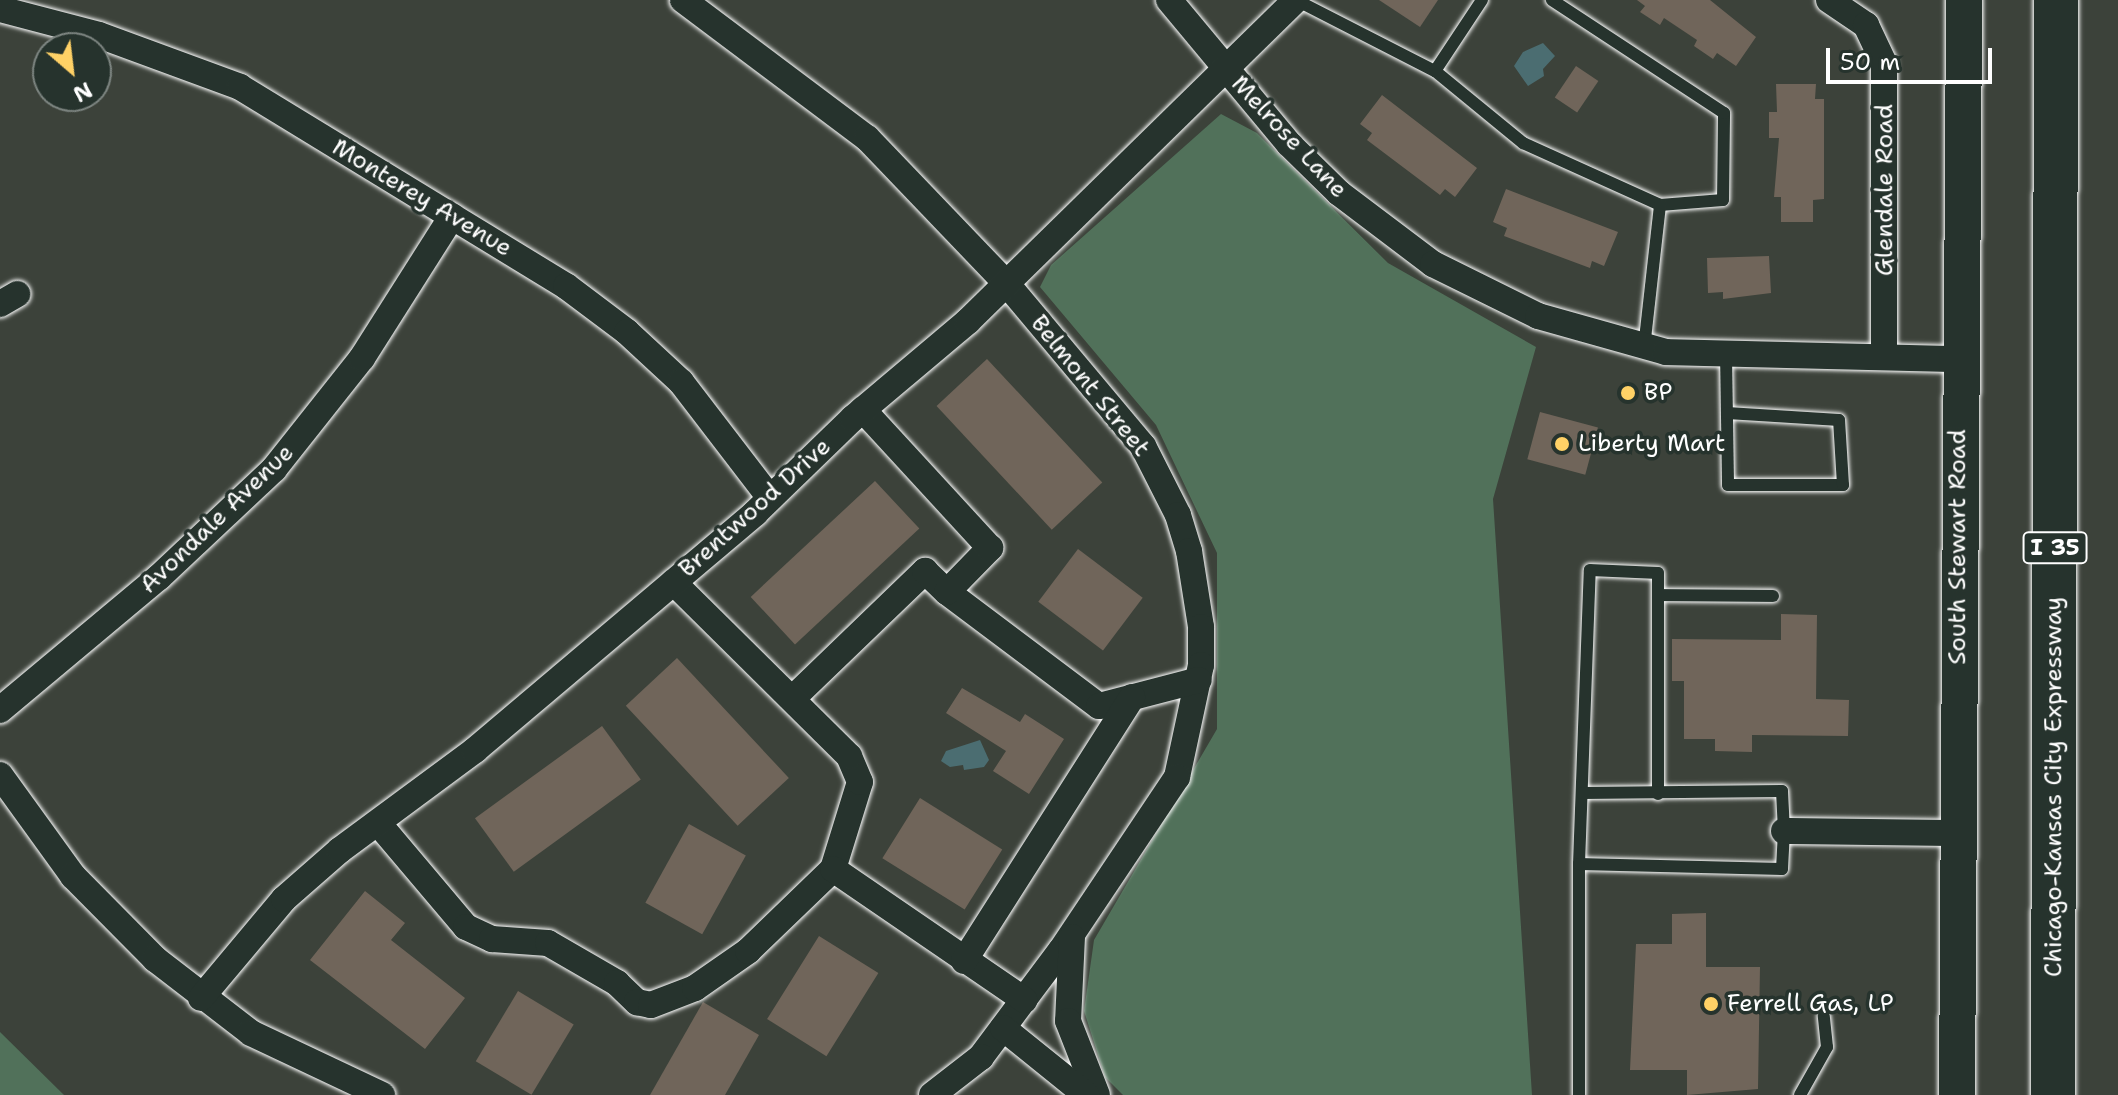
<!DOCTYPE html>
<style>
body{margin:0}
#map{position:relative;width:2118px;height:1095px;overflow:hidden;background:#3c423a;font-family:"Shantell Sans",sans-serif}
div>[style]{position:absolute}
.green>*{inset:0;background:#51715a}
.water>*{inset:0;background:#4b6d71}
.building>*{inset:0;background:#70655a;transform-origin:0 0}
.roads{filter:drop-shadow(0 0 2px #fff) drop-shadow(0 0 2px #fff)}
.lane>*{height:12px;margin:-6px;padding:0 6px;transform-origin:6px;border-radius:6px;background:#26332d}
.street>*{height:26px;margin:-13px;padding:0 13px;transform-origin:13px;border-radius:13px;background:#26332d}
.secondary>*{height:36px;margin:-18px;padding:0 18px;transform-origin:18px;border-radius:18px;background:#26332d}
.highway>*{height:44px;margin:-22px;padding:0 22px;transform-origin:22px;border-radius:22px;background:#26332d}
.dots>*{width:22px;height:22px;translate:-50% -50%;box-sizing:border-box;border:4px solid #26332d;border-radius:50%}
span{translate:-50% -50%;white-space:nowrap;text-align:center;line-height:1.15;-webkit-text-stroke:7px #26332d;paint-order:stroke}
.shield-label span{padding:2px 6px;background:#26332d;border:2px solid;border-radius:6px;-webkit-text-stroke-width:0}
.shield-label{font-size:22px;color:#fff;font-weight:700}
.street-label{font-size:24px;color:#fff}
.poi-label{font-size:24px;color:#fff}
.left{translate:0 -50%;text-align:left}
.north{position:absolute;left:32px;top:32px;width:80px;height:80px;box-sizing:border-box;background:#26332d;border:2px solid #7d8581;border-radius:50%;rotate:152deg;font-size:22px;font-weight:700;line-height:32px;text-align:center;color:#fff}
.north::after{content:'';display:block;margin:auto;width:28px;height:36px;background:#ffd166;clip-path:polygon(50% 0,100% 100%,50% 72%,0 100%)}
.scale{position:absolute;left:1826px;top:48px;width:166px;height:36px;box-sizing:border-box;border:4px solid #fff;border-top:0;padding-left:10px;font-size:24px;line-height:28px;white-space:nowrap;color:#fff;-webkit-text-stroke:6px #26332d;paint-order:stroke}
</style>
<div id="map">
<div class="green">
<i style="clip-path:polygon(1221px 114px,1257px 133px,1388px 263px,1536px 347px,1493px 499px,1532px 1095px,1123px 1095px,1105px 1077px,1084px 1011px,1094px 940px,1217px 729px,1217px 553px,1156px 425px,1040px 287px,1051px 265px)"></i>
<i style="clip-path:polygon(0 1032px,64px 1095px,0 1095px)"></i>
</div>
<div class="water">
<i style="clip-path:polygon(1543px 43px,1555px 56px,1543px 69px,1544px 76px,1528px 86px,1514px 66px,1523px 52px)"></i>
<i style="clip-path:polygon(980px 740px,989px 760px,984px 767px,964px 770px,963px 765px,950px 767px,941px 761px,946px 751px)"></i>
</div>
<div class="building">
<i style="clip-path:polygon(1379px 0,1438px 0,1420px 27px)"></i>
<i style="clip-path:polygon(1637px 0,1710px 0,1756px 37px,1736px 66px,1717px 53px,1713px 59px,1694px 46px,1697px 40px,1664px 18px,1660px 25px,1640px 12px,1645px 6px)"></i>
<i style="left:1576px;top:66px;width:27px;height:38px;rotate:34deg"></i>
<i style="clip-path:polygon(1776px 84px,1816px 84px,1815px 99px,1824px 99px,1824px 199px,1813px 200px,1813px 222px,1781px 222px,1781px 197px,1774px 197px,1779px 138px,1769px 138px,1769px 112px,1777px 112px)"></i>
<i style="clip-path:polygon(1382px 95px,1477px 168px,1455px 197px,1445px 189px,1440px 195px,1367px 140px,1372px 133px,1360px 124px)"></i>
<i style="clip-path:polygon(1506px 189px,1618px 232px,1604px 266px,1592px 261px,1590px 268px,1504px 236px,1507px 228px,1493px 222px)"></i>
<i style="clip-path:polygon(1769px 256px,1771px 293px,1723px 299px,1723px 292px,1708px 293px,1707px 258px)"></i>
<i style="left:987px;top:359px;width:169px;height:69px;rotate:47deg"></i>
<i style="left:1540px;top:412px;width:60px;height:49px;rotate:15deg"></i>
<i style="left:875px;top:481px;width:65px;height:170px;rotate:47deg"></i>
<i style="left:1078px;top:549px;width:81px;height:66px;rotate:37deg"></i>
<i style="clip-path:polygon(1781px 614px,1817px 615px,1816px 699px,1849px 700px,1848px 736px,1752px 735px,1752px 752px,1715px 751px,1715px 739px,1684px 739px,1684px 681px,1672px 681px,1672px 639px,1781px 640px)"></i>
<i style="left:677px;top:658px;width:164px;height:70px;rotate:47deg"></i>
<i style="clip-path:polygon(962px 688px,1020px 722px,1025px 714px,1064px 739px,1029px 794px,993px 771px,1006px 751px,946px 713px)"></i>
<i style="left:602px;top:726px;width:66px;height:157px;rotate:54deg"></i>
<i style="left:920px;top:798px;width:97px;height:71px;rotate:32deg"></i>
<i style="left:689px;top:824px;width:65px;height:90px;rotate:29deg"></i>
<i style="clip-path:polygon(365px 891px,405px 923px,391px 940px,465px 998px,425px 1049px,310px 960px)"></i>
<i style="clip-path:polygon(1706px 913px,1706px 967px,1760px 967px,1758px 1089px,1687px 1095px,1687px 1070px,1630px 1070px,1636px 944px,1672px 944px,1672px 914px)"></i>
<i style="left:819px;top:936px;width:70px;height:98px;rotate:32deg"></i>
<i style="left:518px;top:991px;width:65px;height:82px;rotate:31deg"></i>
<i style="clip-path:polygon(703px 1002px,759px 1035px,725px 1095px,650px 1095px)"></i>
</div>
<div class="roads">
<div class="lane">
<i style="left:1296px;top:0;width:156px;rotate:27.1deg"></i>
<i style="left:1482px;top:0;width:85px;rotate:123.5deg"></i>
<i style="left:1435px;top:71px;width:114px;rotate:39.3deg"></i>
<i style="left:1523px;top:143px;width:150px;rotate:24.3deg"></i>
<i style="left:1660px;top:205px;width:63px;rotate:-4.5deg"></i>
<i style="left:1723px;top:200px;width:87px;rotate:-89.3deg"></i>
<i style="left:1724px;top:113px;width:206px;rotate:-146.7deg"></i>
<i style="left:1644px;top:348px;width:144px;rotate:-83.6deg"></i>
<i style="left:1726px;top:354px;width:131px;rotate:89.1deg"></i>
<i style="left:1728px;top:485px;width:115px"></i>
<i style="left:1843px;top:485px;width:65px;rotate:-93.5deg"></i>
<i style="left:1839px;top:420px;width:112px;rotate:-176.4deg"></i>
<i style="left:1658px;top:595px;width:115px;rotate:0.5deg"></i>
<i style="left:1579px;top:864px;width:294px;rotate:-87.9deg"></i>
<i style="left:1590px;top:570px;width:68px;rotate:2.5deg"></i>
<i style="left:1658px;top:573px;width:221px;rotate:90deg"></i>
<i style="left:1579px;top:1095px;width:231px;rotate:-90deg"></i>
<i style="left:1579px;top:864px;width:203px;rotate:1.4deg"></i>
<i style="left:1782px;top:869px;width:38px;rotate:-87deg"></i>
<i style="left:1784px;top:831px;width:40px;rotate:-92.9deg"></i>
<i style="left:1782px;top:791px;width:200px;rotate:179.4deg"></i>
<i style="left:1800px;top:1095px;width:55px;rotate:-60.6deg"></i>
<i style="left:1827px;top:1047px;width:31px;rotate:-96deg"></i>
</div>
<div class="street">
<i style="left:683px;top:0;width:230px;rotate:36.9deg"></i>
<i style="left:867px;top:138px;width:202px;rotate:46.2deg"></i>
<i style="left:1007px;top:284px;width:212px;rotate:50deg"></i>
<i style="left:1143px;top:446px;width:77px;rotate:63.1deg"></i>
<i style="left:1178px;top:515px;width:38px;rotate:73deg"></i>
<i style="left:1189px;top:551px;width:77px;rotate:81deg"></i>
<i style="left:1201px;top:627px;width:38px;rotate:90deg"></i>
<i style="left:1201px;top:665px;width:115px;rotate:102.1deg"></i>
<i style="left:1177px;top:777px;width:208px;rotate:123.8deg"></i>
<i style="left:1061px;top:950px;width:134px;rotate:126.8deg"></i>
<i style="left:981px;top:1057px;width:62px;rotate:142.2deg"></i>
<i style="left:1169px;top:0;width:187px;rotate:50.2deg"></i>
<i style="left:1289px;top:144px;width:70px;rotate:44.4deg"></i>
<i style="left:1339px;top:193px;width:118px;rotate:37.1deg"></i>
<i style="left:1433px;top:264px;width:117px;rotate:26.3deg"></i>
<i style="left:1538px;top:316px;width:133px;rotate:15.7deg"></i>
<i style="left:1666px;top:352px;width:292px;rotate:1.4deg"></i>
<i style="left:1829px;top:0;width:45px;rotate:34deg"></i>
<i style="left:1866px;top:25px;width:42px;rotate:64.7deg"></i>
<i style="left:1884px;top:63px;width:294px;rotate:90deg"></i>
<i style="left:0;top:9px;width:102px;rotate:14.7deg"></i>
<i style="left:99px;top:35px;width:150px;rotate:20.2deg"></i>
<i style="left:240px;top:87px;width:382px;rotate:31.4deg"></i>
<i style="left:566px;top:286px;width:76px;rotate:37deg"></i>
<i style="left:627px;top:332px;width:74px;rotate:42.8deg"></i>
<i style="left:681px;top:382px;width:146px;rotate:52.5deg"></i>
<i style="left:0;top:304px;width:20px;rotate:-30deg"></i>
<i style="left:947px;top:592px;width:190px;rotate:36.9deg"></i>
<i style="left:1099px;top:706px;width:103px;rotate:-14.6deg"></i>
<i style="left:792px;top:699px;width:185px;rotate:-43.9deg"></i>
<i style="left:925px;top:571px;width:30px;rotate:44deg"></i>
<i style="left:947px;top:592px;width:62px;rotate:-45.7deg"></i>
<i style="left:990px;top:548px;width:188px;rotate:-132.6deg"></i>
<i style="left:0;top:710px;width:207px;rotate:-39.9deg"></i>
<i style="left:159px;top:577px;width:158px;rotate:-43.2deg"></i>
<i style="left:274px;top:469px;width:142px;rotate:-51.6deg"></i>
<i style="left:362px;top:358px;width:168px;rotate:-57.6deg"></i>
<i style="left:0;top:775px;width:125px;rotate:54.1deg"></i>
<i style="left:73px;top:876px;width:117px;rotate:45.3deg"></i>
<i style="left:155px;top:959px;width:121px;rotate:37.6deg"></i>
<i style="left:251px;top:1033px;width:145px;rotate:25.3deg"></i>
<i style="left:378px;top:823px;width:136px;rotate:49.8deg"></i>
<i style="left:466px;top:927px;width:29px;rotate:25deg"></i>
<i style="left:492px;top:939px;width:56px;rotate:4.1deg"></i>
<i style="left:548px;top:943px;width:80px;rotate:30.1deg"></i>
<i style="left:617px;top:983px;width:28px;rotate:44deg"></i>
<i style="left:637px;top:1002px;width:14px;rotate:12deg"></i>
<i style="left:651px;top:1005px;width:47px;rotate:-21.1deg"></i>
<i style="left:695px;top:988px;width:65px;rotate:-34.9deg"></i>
<i style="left:748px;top:951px;width:118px;rotate:-44deg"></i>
<i style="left:833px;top:869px;width:91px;rotate:-72.8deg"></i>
<i style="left:860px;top:782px;width:28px;rotate:-113deg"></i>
<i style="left:849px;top:756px;width:247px;rotate:-135.3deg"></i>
<i style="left:1784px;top:831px;width:173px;rotate:0.7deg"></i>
<i style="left:833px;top:869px;width:232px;rotate:34.4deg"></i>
<i style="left:1072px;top:937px;width:84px;rotate:92.7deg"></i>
<i style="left:1068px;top:1021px;width:79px;rotate:68.6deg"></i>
<i style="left:964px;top:961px;width:313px;rotate:-57.5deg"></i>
<i style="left:201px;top:998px;width:129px;rotate:-50deg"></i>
<i style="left:284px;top:899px;width:74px;rotate:-41.2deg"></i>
<i style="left:340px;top:850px;width:168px;rotate:-36.5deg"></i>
<i style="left:475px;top:750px;width:367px;rotate:-40.2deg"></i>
<i style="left:755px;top:513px;width:136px;rotate:-44.1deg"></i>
<i style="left:853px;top:418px;width:150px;rotate:-40.1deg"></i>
<i style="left:968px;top:321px;width:459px;rotate:-44.4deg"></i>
<i style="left:1003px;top:1028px;width:107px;rotate:38.9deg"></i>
</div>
<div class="secondary">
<i style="left:1957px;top:1095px;width:1095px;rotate:-89.63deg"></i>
</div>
<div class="highway">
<i style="left:2053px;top:1095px;width:1095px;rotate:-89.84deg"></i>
</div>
</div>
<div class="dots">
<i style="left:1628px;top:393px;background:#ffd166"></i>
<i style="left:1562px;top:444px;background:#ffd166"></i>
<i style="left:1711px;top:1004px;background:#ffd166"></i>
</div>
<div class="shield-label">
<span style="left:2055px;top:548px">I 35</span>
</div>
<div class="street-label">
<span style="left:1289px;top:137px;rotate:47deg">Melrose Lane</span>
<span style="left:1885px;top:190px;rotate:-90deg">Glendale Road</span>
<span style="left:422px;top:198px;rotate:31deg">Monterey Avenue</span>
<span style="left:1090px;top:386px;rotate:51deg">Belmont Street</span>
<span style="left:755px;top:508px;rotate:-42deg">Brentwood Drive</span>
<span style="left:217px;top:519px;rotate:-44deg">Avondale Avenue</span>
<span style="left:1958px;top:547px;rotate:-90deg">South Stewart Road</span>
<span style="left:2054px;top:787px;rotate:-90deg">Chicago-Kansas City Expressway</span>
</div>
<div class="poi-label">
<span class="left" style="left:1644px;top:393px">BP</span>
<span class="left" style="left:1578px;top:444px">Liberty Mart</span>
<span class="left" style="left:1727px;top:1004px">Ferrell Gas, LP</span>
</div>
<div class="north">N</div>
<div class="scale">50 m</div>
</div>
